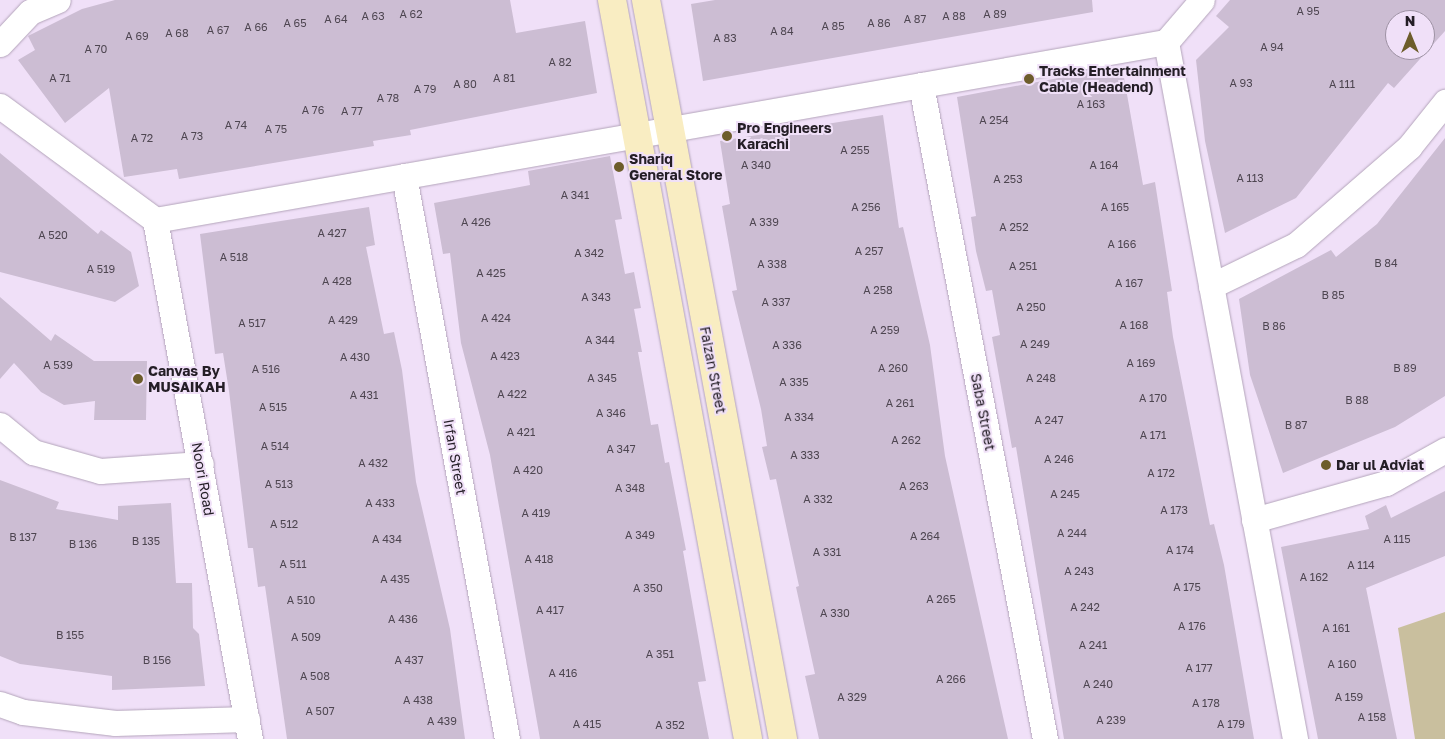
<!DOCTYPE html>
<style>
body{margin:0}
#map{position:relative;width:1445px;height:739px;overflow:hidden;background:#f0e0f8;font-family:"Golos Text",sans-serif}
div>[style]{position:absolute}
.green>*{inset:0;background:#c9bf9e}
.building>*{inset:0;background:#ccbdd3}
.roads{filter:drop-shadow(0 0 1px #b3a4ba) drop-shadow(0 0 1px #b3a4ba)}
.street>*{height:25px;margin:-12.5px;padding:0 12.5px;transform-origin:12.5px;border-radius:12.5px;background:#fff}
.secondary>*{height:28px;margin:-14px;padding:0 14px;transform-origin:14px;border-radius:14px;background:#f9edc2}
.dots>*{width:14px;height:14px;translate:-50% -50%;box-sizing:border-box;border:2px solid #f0e0f8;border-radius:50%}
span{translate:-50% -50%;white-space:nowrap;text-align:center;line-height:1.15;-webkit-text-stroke:4px #f0e0f8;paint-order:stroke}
.number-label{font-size:11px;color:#4e4651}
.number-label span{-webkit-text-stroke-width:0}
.poi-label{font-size:14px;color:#241e26;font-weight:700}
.left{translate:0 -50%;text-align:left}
.street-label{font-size:14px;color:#241e26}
.north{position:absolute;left:1385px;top:10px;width:50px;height:50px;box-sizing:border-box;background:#f0e0f8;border:1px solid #9e92a4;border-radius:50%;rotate:0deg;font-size:14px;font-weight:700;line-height:20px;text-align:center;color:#241e26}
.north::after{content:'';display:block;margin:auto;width:18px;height:22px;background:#6d5d2b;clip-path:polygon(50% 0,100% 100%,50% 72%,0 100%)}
</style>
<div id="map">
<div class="green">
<i style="clip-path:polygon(1445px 612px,1445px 739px,1415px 739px,1398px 628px)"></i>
</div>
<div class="building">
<i style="clip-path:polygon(115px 0,510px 0,516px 33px,585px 21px,597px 93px,410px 130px,411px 135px,373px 141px,374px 146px,179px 179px,177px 169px,124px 177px,109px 88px,65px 123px,18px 60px,35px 50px,28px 36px,82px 9px)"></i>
<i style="clip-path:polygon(715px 0,1092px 0,1093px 12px,703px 81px,691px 4px)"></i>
<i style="clip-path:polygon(evenodd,1230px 0,1445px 0,1445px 31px,1394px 88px,1388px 83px,1296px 198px,1225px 233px,1205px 141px,1196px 60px,1229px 27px,1216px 16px,1230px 0,1395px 20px,1425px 20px,1425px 50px,1395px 50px,1395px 20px)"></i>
<i style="clip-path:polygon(1122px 66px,1143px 185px,1155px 182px,1172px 291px,1167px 292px,1173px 337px,1210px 525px,1214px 524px,1224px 565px,1254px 739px,1064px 739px,1016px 447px,1012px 448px,992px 337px,1000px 335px,992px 290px,986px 291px,976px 251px,971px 217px,976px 216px,957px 97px)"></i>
<i style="clip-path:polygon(883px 115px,899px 228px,903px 227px,930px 345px,945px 456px,1008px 739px,819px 739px,805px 676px,815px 674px,796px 587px,799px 586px,776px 479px,770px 480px,762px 447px,767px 446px,761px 409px,732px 291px,737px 290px,722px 206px,730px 204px,720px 141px)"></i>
<i style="clip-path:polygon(1445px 138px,1445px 396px,1395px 427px,1283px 473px,1250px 375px,1239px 299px,1331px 250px,1336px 257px,1377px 224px)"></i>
<i style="clip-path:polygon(0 153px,98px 234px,101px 230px,131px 252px,139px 286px,115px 302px,0 272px)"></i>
<i style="clip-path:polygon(610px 156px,622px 219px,615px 220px,625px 274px,634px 272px,641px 308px,634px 309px,642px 352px,638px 352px,651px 425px,658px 424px,665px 463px,669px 462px,686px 550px,683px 551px,706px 681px,698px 682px,709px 739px,540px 739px,490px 455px,461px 343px,450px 253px,443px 254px,434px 203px,530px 185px,528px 171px)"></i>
<i style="clip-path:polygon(369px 207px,375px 245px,366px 247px,384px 334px,394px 332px,402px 370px,416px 482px,450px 629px,465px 739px,287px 739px,265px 586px,258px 587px,253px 548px,248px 548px,229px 391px,223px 353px,215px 354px,200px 234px)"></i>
<i style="clip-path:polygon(0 297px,51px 341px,55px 334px,94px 361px,147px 361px,146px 420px,94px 420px,95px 401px,64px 405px,41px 392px,14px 363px,0 379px)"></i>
<i style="clip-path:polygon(0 480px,59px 502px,56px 509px,118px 520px,118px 506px,171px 503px,176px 583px,192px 583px,193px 628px,199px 634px,205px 686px,112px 690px,112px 676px,20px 664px,0 656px)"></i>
<i style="clip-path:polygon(1445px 491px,1445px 556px,1366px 588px,1397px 739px,1318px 739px,1281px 547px,1369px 529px,1365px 516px,1386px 505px,1391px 518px)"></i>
</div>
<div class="roads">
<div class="street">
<i style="left:1166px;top:42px;width:709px;rotate:79.51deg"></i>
<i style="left:0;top:44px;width:44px;rotate:-46.8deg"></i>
<i style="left:30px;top:12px;width:30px;rotate:-23deg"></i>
<i style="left:921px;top:85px;width:666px;rotate:79.26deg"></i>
<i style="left:0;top:106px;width:192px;rotate:36.3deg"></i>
<i style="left:155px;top:220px;width:1027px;rotate:-9.99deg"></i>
<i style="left:1166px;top:42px;width:55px;rotate:-49.4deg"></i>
<i style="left:404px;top:176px;width:572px;rotate:79.63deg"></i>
<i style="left:155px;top:220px;width:528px;rotate:79.63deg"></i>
<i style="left:1211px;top:286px;width:94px;rotate:-25.8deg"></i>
<i style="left:1296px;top:245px;width:150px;rotate:-40.9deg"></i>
<i style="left:1409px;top:147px;width:58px;rotate:-51.3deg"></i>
<i style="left:0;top:425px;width:43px;rotate:39.3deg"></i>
<i style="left:33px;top:452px;width:70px;rotate:15.8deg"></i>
<i style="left:100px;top:471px;width:101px;rotate:-4deg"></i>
<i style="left:1254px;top:520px;width:137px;rotate:-15.7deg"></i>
<i style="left:1386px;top:483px;width:68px;rotate:-29.2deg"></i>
<i style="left:0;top:704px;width:24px;rotate:19deg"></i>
<i style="left:23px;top:712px;width:93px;rotate:6.8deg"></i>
<i style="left:115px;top:723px;width:132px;rotate:-1.7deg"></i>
</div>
<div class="secondary">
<i style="left:612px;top:0;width:751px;rotate:79.57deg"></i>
<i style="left:646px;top:0;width:752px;rotate:79.5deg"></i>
</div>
</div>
<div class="dots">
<i style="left:1029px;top:79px;background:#6d5d2b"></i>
<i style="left:727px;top:136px;background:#6d5d2b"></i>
<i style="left:619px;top:167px;background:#6d5d2b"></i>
<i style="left:138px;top:379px;background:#6d5d2b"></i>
<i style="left:1326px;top:465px;background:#6d5d2b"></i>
</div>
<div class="number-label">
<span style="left:1308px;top:11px">A 95</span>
<span style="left:411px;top:14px">A 62</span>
<span style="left:995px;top:14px">A 89</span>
<span style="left:373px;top:16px">A 63</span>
<span style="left:954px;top:16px">A 88</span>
<span style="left:336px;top:19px">A 64</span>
<span style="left:915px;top:19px">A 87</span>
<span style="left:295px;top:23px">A 65</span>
<span style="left:879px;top:23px">A 86</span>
<span style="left:833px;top:26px">A 85</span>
<span style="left:256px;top:27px">A 66</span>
<span style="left:218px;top:30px">A 67</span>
<span style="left:782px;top:31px">A 84</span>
<span style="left:177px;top:33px">A 68</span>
<span style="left:137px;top:36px">A 69</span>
<span style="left:725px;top:38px">A 83</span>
<span style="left:1272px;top:47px">A 94</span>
<span style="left:96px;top:49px">A 70</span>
<span style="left:560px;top:62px">A 82</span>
<span style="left:60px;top:78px">A 71</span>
<span style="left:504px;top:78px">A 81</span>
<span style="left:1241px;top:83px">A 93</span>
<span style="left:465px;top:84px">A 80</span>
<span style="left:1342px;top:84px">A 111</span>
<span style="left:425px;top:89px">A 79</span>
<span style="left:388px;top:98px">A 78</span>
<span style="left:1091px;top:104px">A 163</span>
<span style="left:313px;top:110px">A 76</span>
<span style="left:352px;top:111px">A 77</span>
<span style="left:994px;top:120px">A 254</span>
<span style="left:236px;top:125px">A 74</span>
<span style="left:276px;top:129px">A 75</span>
<span style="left:192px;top:136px">A 73</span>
<span style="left:142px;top:138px">A 72</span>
<span style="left:855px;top:150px">A 255</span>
<span style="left:756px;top:165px">A 340</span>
<span style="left:1104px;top:165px">A 164</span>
<span style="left:1250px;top:178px">A 113</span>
<span style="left:1008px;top:179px">A 253</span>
<span style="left:575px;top:195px">A 341</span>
<span style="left:866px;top:207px">A 256</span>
<span style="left:1115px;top:207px">A 165</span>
<span style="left:476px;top:222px">A 426</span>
<span style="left:764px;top:222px">A 339</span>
<span style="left:1014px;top:227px">A 252</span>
<span style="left:332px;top:233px">A 427</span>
<span style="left:53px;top:235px">A 520</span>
<span style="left:1122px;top:244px">A 166</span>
<span style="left:869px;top:251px">A 257</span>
<span style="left:589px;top:253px">A 342</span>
<span style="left:234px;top:257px">A 518</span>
<span style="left:1386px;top:263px">B 84</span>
<span style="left:772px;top:264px">A 338</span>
<span style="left:1023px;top:266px">A 251</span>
<span style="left:101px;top:269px">A 519</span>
<span style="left:491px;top:273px">A 425</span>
<span style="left:337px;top:281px">A 428</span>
<span style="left:1129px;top:283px">A 167</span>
<span style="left:878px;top:290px">A 258</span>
<span style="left:1333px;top:295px">B 85</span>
<span style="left:596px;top:297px">A 343</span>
<span style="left:776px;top:302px">A 337</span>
<span style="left:1031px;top:307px">A 250</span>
<span style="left:496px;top:318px">A 424</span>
<span style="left:343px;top:320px">A 429</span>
<span style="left:252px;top:323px">A 517</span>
<span style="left:1134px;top:325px">A 168</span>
<span style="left:1274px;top:326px">B 86</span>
<span style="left:885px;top:330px">A 259</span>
<span style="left:600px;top:340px">A 344</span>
<span style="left:1035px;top:344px">A 249</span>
<span style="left:787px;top:345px">A 336</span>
<span style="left:505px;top:356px">A 423</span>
<span style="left:355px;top:357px">A 430</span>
<span style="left:1141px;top:363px">A 169</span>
<span style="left:58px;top:365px">A 539</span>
<span style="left:893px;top:368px">A 260</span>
<span style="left:1405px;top:368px">B 89</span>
<span style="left:266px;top:369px">A 516</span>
<span style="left:602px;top:378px">A 345</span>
<span style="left:1041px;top:378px">A 248</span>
<span style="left:794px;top:382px">A 335</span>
<span style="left:512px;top:394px">A 422</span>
<span style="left:364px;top:395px">A 431</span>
<span style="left:1153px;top:398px">A 170</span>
<span style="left:1357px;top:400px">B 88</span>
<span style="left:900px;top:403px">A 261</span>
<span style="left:273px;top:407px">A 515</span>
<span style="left:611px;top:413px">A 346</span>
<span style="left:799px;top:417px">A 334</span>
<span style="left:1049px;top:420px">A 247</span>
<span style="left:1296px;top:425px">B 87</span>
<span style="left:521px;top:432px">A 421</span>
<span style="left:1153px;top:435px">A 171</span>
<span style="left:906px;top:440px">A 262</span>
<span style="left:275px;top:446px">A 514</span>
<span style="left:621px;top:449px">A 347</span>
<span style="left:805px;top:455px">A 333</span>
<span style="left:1059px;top:459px">A 246</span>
<span style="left:373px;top:463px">A 432</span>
<span style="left:528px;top:470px">A 420</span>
<span style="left:1161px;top:473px">A 172</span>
<span style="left:279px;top:484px">A 513</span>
<span style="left:914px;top:486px">A 263</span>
<span style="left:630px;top:488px">A 348</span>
<span style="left:1065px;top:494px">A 245</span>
<span style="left:818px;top:499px">A 332</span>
<span style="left:380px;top:503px">A 433</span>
<span style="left:1174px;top:510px">A 173</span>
<span style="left:536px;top:513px">A 419</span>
<span style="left:284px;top:524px">A 512</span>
<span style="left:1072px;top:533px">A 244</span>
<span style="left:640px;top:535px">A 349</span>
<span style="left:925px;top:536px">A 264</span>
<span style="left:23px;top:537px">B 137</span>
<span style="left:387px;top:539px">A 434</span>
<span style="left:1397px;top:539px">A 115</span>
<span style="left:146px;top:541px">B 135</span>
<span style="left:83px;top:544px">B 136</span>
<span style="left:1180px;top:550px">A 174</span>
<span style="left:827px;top:552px">A 331</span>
<span style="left:539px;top:559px">A 418</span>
<span style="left:293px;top:564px">A 511</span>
<span style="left:1361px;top:565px">A 114</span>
<span style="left:1079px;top:571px">A 243</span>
<span style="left:1314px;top:577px">A 162</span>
<span style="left:395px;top:579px">A 435</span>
<span style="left:1187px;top:587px">A 175</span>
<span style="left:648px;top:588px">A 350</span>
<span style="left:941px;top:599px">A 265</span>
<span style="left:301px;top:600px">A 510</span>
<span style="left:1085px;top:607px">A 242</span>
<span style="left:550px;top:610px">A 417</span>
<span style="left:835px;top:613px">A 330</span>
<span style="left:403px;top:619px">A 436</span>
<span style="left:1192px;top:626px">A 176</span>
<span style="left:1336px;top:628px">A 161</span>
<span style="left:70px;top:635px">B 155</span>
<span style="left:306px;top:637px">A 509</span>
<span style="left:1093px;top:645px">A 241</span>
<span style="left:660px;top:654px">A 351</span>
<span style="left:157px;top:660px">B 156</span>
<span style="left:409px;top:660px">A 437</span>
<span style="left:1342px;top:664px">A 160</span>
<span style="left:1199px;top:668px">A 177</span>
<span style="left:563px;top:673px">A 416</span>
<span style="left:315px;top:676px">A 508</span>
<span style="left:951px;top:679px">A 266</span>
<span style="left:1098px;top:684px">A 240</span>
<span style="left:852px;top:697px">A 329</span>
<span style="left:1349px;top:697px">A 159</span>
<span style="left:418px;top:700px">A 438</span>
<span style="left:1206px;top:703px">A 178</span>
<span style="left:320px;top:711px">A 507</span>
<span style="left:1372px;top:717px">A 158</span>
<span style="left:1111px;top:720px">A 239</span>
<span style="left:442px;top:721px">A 439</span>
<span style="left:587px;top:724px">A 415</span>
<span style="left:1231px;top:724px">A 179</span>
<span style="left:670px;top:725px">A 352</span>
</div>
<div class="poi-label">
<span class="left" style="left:1039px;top:79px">Tracks Entertainment<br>Cable (Headend)</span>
<span class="left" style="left:737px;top:136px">Pro Engineers<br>Karachi</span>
<span class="left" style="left:629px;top:167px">Shariq<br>General Store</span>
<span class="left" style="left:148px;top:379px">Canvas By<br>MUSAIKAH</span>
<span class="left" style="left:1336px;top:465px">Dar ul Adviat</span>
</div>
<div class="street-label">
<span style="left:713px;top:370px;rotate:79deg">Faizan Street</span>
<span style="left:983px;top:412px;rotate:79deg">Saba Street</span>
<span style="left:455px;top:457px;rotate:80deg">Irfan Street</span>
<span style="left:203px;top:479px;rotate:80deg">Noori Road</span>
</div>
<div class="north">N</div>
</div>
